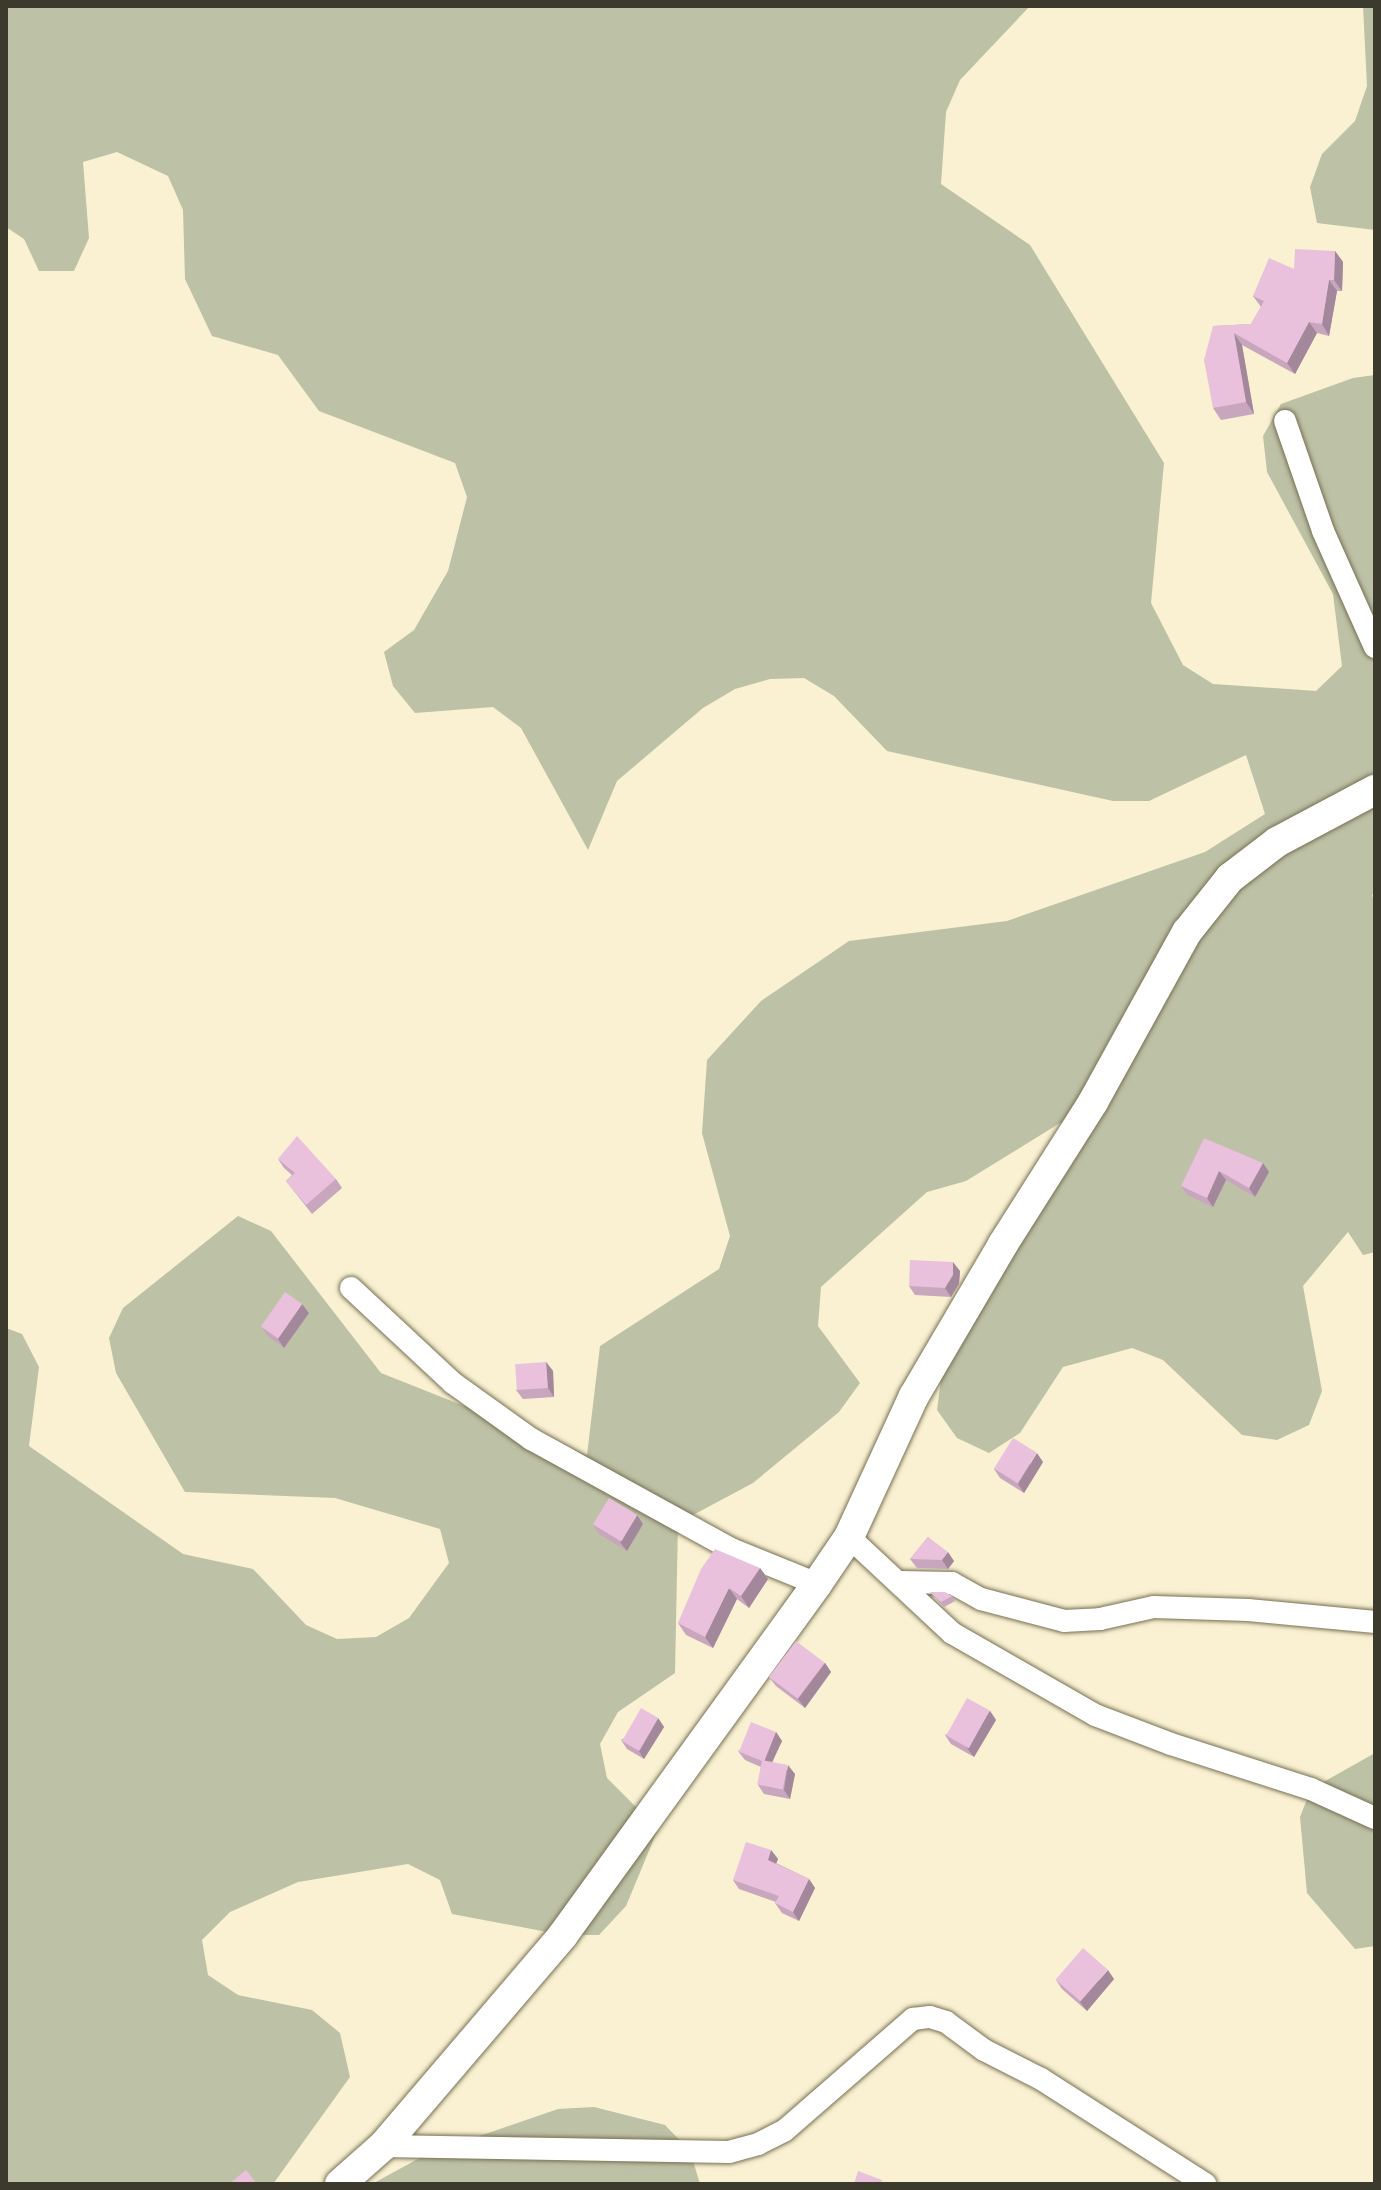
<!DOCTYPE html>
<style>
body{margin:0}
#map{position:relative;width:1381px;height:2190px;overflow:hidden;background:#f9f1d1;font-family:Quicksand,sans-serif}
div>[style]{position:absolute}
.green>*{inset:0;background:#bdc1a5}
.roads{filter:drop-shadow(0 0 2px #777054) drop-shadow(0 0 2px #777054)}
.street>*{height:22px;margin:-11px;padding:0 11px;transform-origin:11px;border-radius:11px;background:#fff}
.secondary>*{height:30px;margin:-15px;padding:0 15px;transform-origin:15px;border-radius:15px;background:#fff}
.wall>*{inset:0;background:#c8a6be}
.shaded-wall>*{inset:0;background:#a3879b}
.building>*{inset:0;background:#e9c1dd;transform-origin:0 0}
span{translate:-50% -50%;white-space:nowrap;text-align:center;line-height:1.15;-webkit-text-stroke:7px #fff;paint-order:stroke}
.frame{position:absolute;inset:0;border:8px solid #3c392d;pointer-events:none}
</style>
<div id="map">
<div class="green">
<i style="clip-path:polygon(6px 6px,1030px 6px,960px 80px,946px 112px,941px 184px,1030px 245px,1164px 463px,1151px 603px,1183px 665px,1213px 684px,1316px 691px,1342px 666px,1333px 594px,1267px 472px,1263px 436px,1281px 404px,1353px 378px,1375px 375px,1375px 893px,1372px 895px,1375px 904px,1375px 1252px,1363px 1255px,1348px 1232px,1303px 1286px,1322px 1391px,1309px 1425px,1277px 1440px,1242px 1435px,1163px 1360px,1132px 1348px,1063px 1367px,1020px 1433px,989px 1453px,957px 1438px,937px 1410px,942px 1372px,1084px 1135px,1060px 1123px,966px 1181px,927px 1192px,821px 1287px,818px 1326px,860px 1383px,839px 1412px,753px 1483px,678px 1523px,675px 1673px,618px 1712px,600px 1744px,607px 1778px,658px 1829px,626px 1906px,599px 1935px,563px 1935px,452px 1914px,440px 1880px,408px 1864px,298px 1882px,230px 1912px,202px 1940px,208px 1975px,238px 1995px,312px 2010px,340px 2033px,350px 2077px,273px 2184px,6px 2184px,6px 1328px,22px 1334px,39px 1367px,29px 1446px,183px 1554px,253px 1569px,306px 1625px,337px 1639px,376px 1637px,409px 1618px,449px 1563px,440px 1529px,335px 1498px,185px 1492px,116px 1373px,109px 1338px,123px 1308px,238px 1216px,271px 1231px,381px 1373px,587px 1455px,600px 1346px,719px 1269px,730px 1236px,702px 1133px,707px 1060px,761px 1001px,849px 941px,1007px 921px,1205px 852px,1265px 814px,1246px 755px,1149px 801px,1113px 801px,887px 751px,834px 696px,804px 678px,770px 679px,735px 689px,703px 708px,617px 781px,588px 850px,521px 728px,493px 707px,415px 713px,393px 686px,384px 652px,414px 630px,448px 571px,467px 497px,455px 463px,319px 411px,278px 355px,212px 336px,185px 279px,183px 210px,168px 176px,117px 152px,83px 162px,89px 238px,74px 271px,39px 271px,24px 239px,6px 227px)"></i>
<i style="clip-path:polygon(1363px 6px,1375px 6px,1375px 230px,1317px 223px,1310px 187px,1322px 154px,1355px 121px,1367px 86px)"></i>
<i style="clip-path:polygon(1375px 1753px,1375px 1946px,1355px 1949px,1307px 1893px,1300px 1817px,1311px 1789px)"></i>
<i style="clip-path:polygon(594px 2107px,665px 2125px,690px 2151px,700px 2184px,372px 2184px,427px 2154px,558px 2109px)"></i>
</div>
<div class="roads">
<div class="street">
<i style="left:1285px;top:421px;width:116px;rotate:70.9deg"></i>
<i style="left:1323px;top:531px;width:127px;rotate:65.9deg"></i>
<i style="left:351px;top:1288px;width:139px;rotate:43deg"></i>
<i style="left:453px;top:1383px;width:96px;rotate:35.7deg"></i>
<i style="left:531px;top:1439px;width:228px;rotate:28.8deg"></i>
<i style="left:731px;top:1549px;width:93px;rotate:22.1deg"></i>
<i style="left:849px;top:1537px;width:141px;rotate:43deg"></i>
<i style="left:952px;top:1633px;width:165px;rotate:29.8deg"></i>
<i style="left:1095px;top:1715px;width:81px;rotate:20.9deg"></i>
<i style="left:1171px;top:1744px;width:147px;rotate:17.8deg"></i>
<i style="left:1311px;top:1789px;width:70px;rotate:24.4deg"></i>
<i style="left:900px;top:1582px;width:52px;rotate:1.1deg"></i>
<i style="left:952px;top:1583px;width:33px;rotate:29deg"></i>
<i style="left:981px;top:1599px;width:86px;rotate:14.8deg"></i>
<i style="left:1064px;top:1621px;width:36px;rotate:-3deg"></i>
<i style="left:1100px;top:1619px;width:55px;rotate:-12.5deg"></i>
<i style="left:1154px;top:1607px;width:94px;rotate:1.8deg"></i>
<i style="left:1248px;top:1610px;width:128px;rotate:5.4deg"></i>
<i style="left:383px;top:2146px;width:346px;rotate:1deg"></i>
<i style="left:729px;top:2152px;width:30px;rotate:-15deg"></i>
<i style="left:758px;top:2144px;width:29px;rotate:-27deg"></i>
<i style="left:784px;top:2131px;width:171px;rotate:-41deg"></i>
<i style="left:913px;top:2019px;width:17px;rotate:-7deg"></i>
<i style="left:930px;top:2017px;width:17px;rotate:17deg"></i>
<i style="left:946px;top:2022px;width:47px;rotate:36.4deg"></i>
<i style="left:984px;top:2050px;width:64px;rotate:27deg"></i>
<i style="left:1041px;top:2079px;width:195px;rotate:32.6deg"></i>
</div>
<div class="secondary">
<i style="left:340px;top:2184px;width:57px;rotate:-41.5deg"></i>
<i style="left:383px;top:2146px;width:277px;rotate:-49.5deg"></i>
<i style="left:563px;top:1935px;width:433px;rotate:-54.1deg"></i>
<i style="left:817px;top:1584px;width:57px;rotate:-55.8deg"></i>
<i style="left:849px;top:1537px;width:155px;rotate:-65.3deg"></i>
<i style="left:914px;top:1396px;width:176px;rotate:-59.6deg"></i>
<i style="left:1003px;top:1244px;width:168px;rotate:-57.6deg"></i>
<i style="left:1093px;top:1102px;width:194px;rotate:-61.1deg"></i>
<i style="left:1187px;top:932px;width:69px;rotate:-51.5deg"></i>
<i style="left:1230px;top:878px;width:59px;rotate:-37.5deg"></i>
<i style="left:1277px;top:842px;width:111px;rotate:-28deg"></i>
</div>
</div>
<div class="wall">
<i style="clip-path:polygon(1335px 251px,1343px 262px,1342px 291px,1337px 291px,1329px 336px,1317px 333px,1295px 374px,1242px 345px,1254px 414px,1221px 420px,1213px 408px,1213px 326px,1251px 324px,1261px 307px,1253px 296px)"></i>
<i style="clip-path:polygon(1204px 1138px,1263px 1163px,1269px 1172px,1255px 1197px,1226px 1180px,1213px 1207px,1187px 1195px,1181px 1186px)"></i>
<i style="clip-path:polygon(278px 1159px,336px 1179px,342px 1188px,312px 1214px,286px 1181px,292px 1175px,284px 1168px)"></i>
<i style="clip-path:polygon(960px 1271px,959px 1284px,951px 1297px,915px 1295px,909px 1286px)"></i>
<i style="clip-path:polygon(309px 1313px,284px 1348px,267px 1335px,261px 1326px)"></i>
<i style="clip-path:polygon(546px 1362px,553px 1371px,554px 1397px,523px 1399px,516px 1390px)"></i>
<i style="clip-path:polygon(1043px 1462px,1024px 1493px,1000px 1478px,994px 1469px)"></i>
<i style="clip-path:polygon(643px 1524px,627px 1551px,599px 1534px,593px 1525px)"></i>
<i style="clip-path:polygon(928px 1537px,954px 1561px,948px 1569px,917px 1568px,910px 1559px)"></i>
<i style="clip-path:polygon(760px 1568px,768px 1579px,749px 1608px,737px 1599px,713px 1648px,686px 1635px,678px 1623px)"></i>
<i style="clip-path:polygon(930px 1592px,952px 1596px,955px 1601px,944px 1607px)"></i>
<i style="clip-path:polygon(825px 1663px,831px 1672px,805px 1708px,776px 1686px,769px 1677px)"></i>
<i style="clip-path:polygon(990px 1711px,996px 1720px,974px 1757px,951px 1744px,945px 1735px)"></i>
<i style="clip-path:polygon(658px 1718px,664px 1727px,644px 1759px,627px 1749px,621px 1740px)"></i>
<i style="clip-path:polygon(776px 1732px,782px 1741px,772px 1762px,795px 1774px,790px 1799px,764px 1794px,758px 1785px,761px 1767px,745px 1760px,738px 1751px)"></i>
<i style="clip-path:polygon(771px 1850px,778px 1859px,776px 1863px,809px 1879px,815px 1888px,799px 1921px,782px 1913px,775px 1903px,776px 1902px,739px 1889px,733px 1880px)"></i>
<i style="clip-path:polygon(1114px 1979px,1087px 2011px,1062px 1989px,1056px 1980px)"></i>
</div>
<div class="shaded-wall">
<i style="clip-path:polygon(1335px 251px,1343px 262px,1342px 291px,1334px 280px)"></i>
<i style="clip-path:polygon(1329px 280px,1337px 291px,1329px 336px,1322px 324px)"></i>
<i style="clip-path:polygon(1309px 322px,1317px 333px,1295px 374px,1287px 363px)"></i>
<i style="clip-path:polygon(1234px 333px,1242px 345px,1254px 414px,1246px 402px)"></i>
<i style="clip-path:polygon(1263px 1163px,1269px 1172px,1255px 1197px,1249px 1188px)"></i>
<i style="clip-path:polygon(1219px 1171px,1226px 1180px,1213px 1207px,1207px 1198px)"></i>
<i style="clip-path:polygon(953px 1262px,960px 1271px,959px 1284px,951px 1297px,945px 1288px)"></i>
<i style="clip-path:polygon(302px 1304px,309px 1313px,284px 1348px,278px 1339px)"></i>
<i style="clip-path:polygon(546px 1362px,553px 1371px,554px 1397px,548px 1388px)"></i>
<i style="clip-path:polygon(1037px 1453px,1043px 1462px,1024px 1493px,1018px 1484px)"></i>
<i style="clip-path:polygon(637px 1515px,643px 1524px,627px 1551px,620px 1542px)"></i>
<i style="clip-path:polygon(948px 1552px,954px 1561px,948px 1569px,942px 1560px)"></i>
<i style="clip-path:polygon(760px 1568px,768px 1579px,749px 1608px,741px 1596px)"></i>
<i style="clip-path:polygon(729px 1588px,737px 1599px,713px 1648px,705px 1637px)"></i>
<i style="clip-path:polygon(825px 1663px,831px 1672px,805px 1708px,798px 1699px)"></i>
<i style="clip-path:polygon(990px 1711px,996px 1720px,974px 1757px,967px 1748px)"></i>
<i style="clip-path:polygon(658px 1718px,664px 1727px,644px 1759px,638px 1750px)"></i>
<i style="clip-path:polygon(776px 1732px,782px 1741px,769px 1769px,762px 1760px)"></i>
<i style="clip-path:polygon(788px 1765px,795px 1774px,790px 1799px,784px 1790px)"></i>
<i style="clip-path:polygon(771px 1850px,778px 1859px,774px 1869px,768px 1860px)"></i>
<i style="clip-path:polygon(809px 1879px,815px 1888px,799px 1921px,793px 1912px)"></i>
<i style="clip-path:polygon(1108px 1970px,1114px 1979px,1087px 2011px,1080px 2002px)"></i>
</div>
<div class="building">
<i style="clip-path:polygon(1295px 249px,1335px 251px,1334px 280px,1329px 280px,1322px 324px,1309px 322px,1287px 363px,1234px 333px,1246px 402px,1213px 408px,1204px 360px,1213px 326px,1251px 324px,1264px 301px,1253px 296px,1269px 258px,1294px 269px)"></i>
<i style="clip-path:polygon(297px 1136px,336px 1179px,306px 1205px,286px 1181px,295px 1173px,278px 1159px)"></i>
<i style="clip-path:polygon(1204px 1138px,1263px 1163px,1249px 1188px,1219px 1171px,1207px 1198px,1181px 1186px)"></i>
<i style="clip-path:polygon(910px 1260px,953px 1262px,953px 1275px,945px 1288px,909px 1286px)"></i>
<i style="left:285px;top:1292px;width:21px;height:42px;rotate:35deg"></i>
<i style="left:546px;top:1362px;width:26px;height:31px;rotate:86deg"></i>
<i style="left:1013px;top:1438px;width:28px;height:36px;rotate:32deg"></i>
<i style="left:609px;top:1498px;width:33px;height:31px;rotate:31deg"></i>
<i style="clip-path:polygon(928px 1537px,948px 1552px,942px 1560px,910px 1559px)"></i>
<i style="clip-path:polygon(715px 1549px,760px 1568px,741px 1596px,729px 1588px,705px 1637px,678px 1623px,701px 1569px)"></i>
<i style="clip-path:polygon(930px 1592px,945px 1592px,952px 1596px,941px 1602px)"></i>
<i style="left:796px;top:1641px;width:36px;height:45px;rotate:37deg"></i>
<i style="left:967px;top:1698px;width:26px;height:43px;rotate:29deg"></i>
<i style="left:641px;top:1708px;width:20px;height:38px;rotate:30deg"></i>
<i style="left:751px;top:1722px;width:27px;height:32px;rotate:22deg"></i>
<i style="left:762px;top:1760px;width:26px;height:25px;rotate:11deg"></i>
<i style="clip-path:polygon(746px 1842px,771px 1850px,768px 1860px,809px 1879px,793px 1912px,775px 1903px,779px 1896px,733px 1880px)"></i>
<i style="left:1083px;top:1948px;width:33px;height:42px;rotate:41deg"></i>
<i style="clip-path:polygon(246px 2170px,257px 2184px,229px 2184px)"></i>
<i style="clip-path:polygon(858px 2171px,882px 2180px,881px 2184px,854px 2184px)"></i>
</div>
<div class="frame"></div>
</div>
